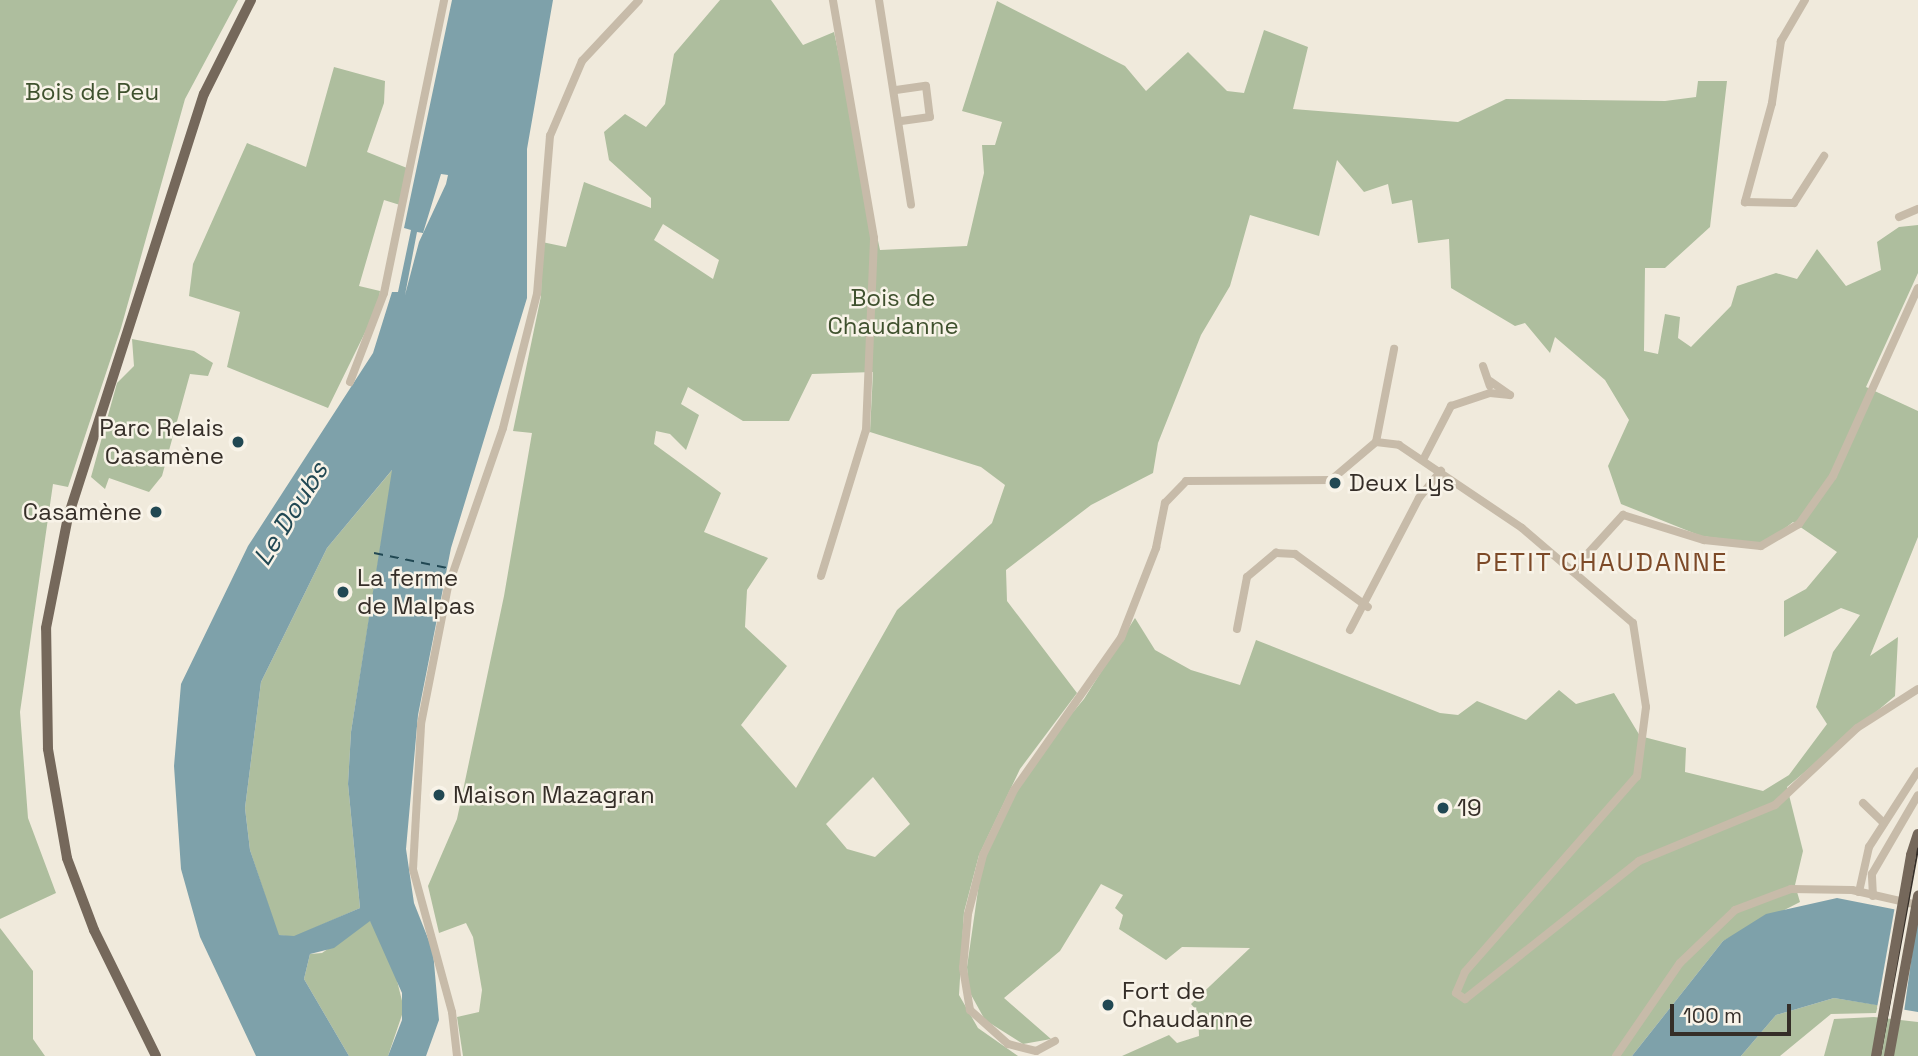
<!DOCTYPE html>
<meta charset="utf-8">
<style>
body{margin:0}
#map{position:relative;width:1918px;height:1056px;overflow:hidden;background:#f0eadc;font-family:"Space Grotesk",sans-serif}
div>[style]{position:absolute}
.green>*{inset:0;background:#aebe9e}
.water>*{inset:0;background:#7ea1aa}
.pier>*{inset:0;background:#f0eadc}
.ferry>*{height:2px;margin-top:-1px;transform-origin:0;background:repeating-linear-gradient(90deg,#214853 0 9px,transparent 0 16px)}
.minor>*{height:8px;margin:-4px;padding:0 4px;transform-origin:4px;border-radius:4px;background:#c7bba9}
.major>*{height:10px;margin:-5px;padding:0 5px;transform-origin:5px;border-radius:5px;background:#75685b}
.tram>*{height:2px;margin:-1px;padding:0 1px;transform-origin:1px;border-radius:1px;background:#352e28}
.major-bridge>*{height:10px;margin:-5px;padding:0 5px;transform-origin:5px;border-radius:5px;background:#75685b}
.dots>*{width:19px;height:19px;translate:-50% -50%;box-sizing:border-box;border:4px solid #f8f3e8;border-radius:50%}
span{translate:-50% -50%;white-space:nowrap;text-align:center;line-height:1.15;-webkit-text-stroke:5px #f8f3e8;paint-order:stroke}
.park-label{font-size:24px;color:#3f512e}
.poi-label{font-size:24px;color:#352e28}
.right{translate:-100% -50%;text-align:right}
.left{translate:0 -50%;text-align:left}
.water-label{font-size:26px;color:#214853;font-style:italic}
.neighbourhood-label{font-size:26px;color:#7d4a28;letter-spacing:2px}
.scale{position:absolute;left:1670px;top:1004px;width:121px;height:32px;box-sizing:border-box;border:4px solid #352e28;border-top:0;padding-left:9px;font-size:21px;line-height:24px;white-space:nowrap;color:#352e28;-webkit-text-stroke:5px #f8f3e8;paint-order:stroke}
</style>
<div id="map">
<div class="green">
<i style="clip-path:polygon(0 0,238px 0,185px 99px,121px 328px,68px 487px,53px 484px,20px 712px,28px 818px,56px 893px,0 919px)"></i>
<i style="clip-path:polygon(evenodd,720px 0,771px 0,803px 45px,834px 32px,880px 250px,967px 246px,984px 173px,982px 145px,995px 145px,1002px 122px,962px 111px,997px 1px,1125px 66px,1146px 91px,1188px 52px,1227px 91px,1244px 93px,1264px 30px,1308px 47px,1293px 109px,1458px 122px,1506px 99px,1665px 101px,1696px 97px,1698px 81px,1727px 81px,1710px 227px,1665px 268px,1645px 268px,1644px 351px,1658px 354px,1665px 314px,1680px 317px,1678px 338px,1691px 347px,1731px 306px,1737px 286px,1776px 273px,1797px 279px,1817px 249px,1846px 286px,1881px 270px,1877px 242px,1899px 227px,1918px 225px,1918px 273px,1866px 387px,1918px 411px,1918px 537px,1870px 656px,1898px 637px,1895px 696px,1787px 787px,1803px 851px,1795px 885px,1800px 902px,1723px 941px,1632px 1056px,1122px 1056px,1169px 1035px,1177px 1043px,1199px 1036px,1198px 1012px,1191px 1004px,1250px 948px,1182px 947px,1166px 960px,1119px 929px,1123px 915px,1115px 908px,1123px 895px,1101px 884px,1060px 951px,1004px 998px,1051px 1039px,1023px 1044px,985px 1020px,969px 991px,967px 967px,983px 855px,1026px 768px,1084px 699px,1135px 618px,1155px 650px,1191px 670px,1240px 685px,1256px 640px,1440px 713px,1458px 715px,1477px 701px,1526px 720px,1559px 690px,1576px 704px,1614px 693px,1640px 736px,1686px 748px,1685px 772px,1763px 791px,1789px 775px,1827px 724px,1816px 707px,1833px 652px,1860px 615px,1841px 608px,1784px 637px,1784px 601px,1806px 589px,1837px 552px,1793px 522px,1765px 544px,1701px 536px,1621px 504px,1608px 466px,1629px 420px,1605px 380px,1555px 337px,1550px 353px,1525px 323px,1515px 326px,1451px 288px,1449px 239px,1418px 243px,1412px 200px,1392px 204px,1388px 184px,1364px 192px,1337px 160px,1319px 236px,1250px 215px,1230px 286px,1201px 335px,1158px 443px,1153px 473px,1091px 505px,1006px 570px,1007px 601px,1077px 693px,1020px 769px,979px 855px,964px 912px,959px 995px,978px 1028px,1018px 1056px,463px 1056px,457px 1017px,479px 1012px,482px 990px,473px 937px,466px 923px,439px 933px,428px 886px,457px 819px,504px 596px,532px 433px,513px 431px,541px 296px,542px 242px,566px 247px,584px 182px,651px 208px,651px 198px,609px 160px,604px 132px,625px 114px,646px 127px,665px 104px,674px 54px,720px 0,663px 224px,719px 260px,713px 279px,654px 240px,663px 224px,720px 0,873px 372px,870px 432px,981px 467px,1005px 485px,992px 523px,897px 610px,796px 788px,741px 725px,787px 666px,745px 627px,747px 590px,768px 558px,704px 532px,721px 493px,654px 444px,656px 431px,670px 434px,686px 450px,699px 415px,681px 404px,688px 387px,743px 421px,789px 421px,812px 374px,873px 372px,720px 0,873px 777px,910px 824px,875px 857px,847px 849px,826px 824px,873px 777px)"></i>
<i style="clip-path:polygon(334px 67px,385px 81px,384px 103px,367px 152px,407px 168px,400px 205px,384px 200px,359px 286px,380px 291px,378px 306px,328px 408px,227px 367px,240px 312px,189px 296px,193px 264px,247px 143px,306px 167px)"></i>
<i style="clip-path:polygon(132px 339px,194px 351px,213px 363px,208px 376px,190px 374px,162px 476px,149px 492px,109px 478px,105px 489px,91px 477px,117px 383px,134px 366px)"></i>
<i style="clip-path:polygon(393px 469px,351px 732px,348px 784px,360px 908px,294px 937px,278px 935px,250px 850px,245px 808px,261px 682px,327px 548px)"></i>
<i style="clip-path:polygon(370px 920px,392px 960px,404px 1009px,388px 1056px,349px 1056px,304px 979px,310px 954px,322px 953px)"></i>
<i style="clip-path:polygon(0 928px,33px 971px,33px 1039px,45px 1056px,0 1056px)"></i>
<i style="clip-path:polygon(1834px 998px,1878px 1005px,1876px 1013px,1831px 1014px,1780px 1056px,1741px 1056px,1776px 1015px)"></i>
<i style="clip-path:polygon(1874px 1017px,1918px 1022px,1918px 1056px,1824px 1056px,1834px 1019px)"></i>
</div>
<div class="water">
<i style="clip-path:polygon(evenodd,452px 0,553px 0,527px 149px,527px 298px,451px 548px,418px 715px,406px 849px,414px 903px,433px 951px,439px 1020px,426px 1056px,388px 1056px,402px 1020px,402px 993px,370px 921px,334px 948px,310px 954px,304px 979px,349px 1056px,256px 1056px,200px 937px,181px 869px,174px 766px,181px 684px,248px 546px,373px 353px,392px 292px,398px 292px,411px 230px,404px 228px,452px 0,441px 174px,448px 175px,446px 184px,419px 242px,405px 295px,417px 232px,423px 233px,441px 174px,452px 0,392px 470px,351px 732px,348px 784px,360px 908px,294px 936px,279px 935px,250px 850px,245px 808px,261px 682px,327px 548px,392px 470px)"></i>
<i style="clip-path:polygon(1837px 898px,1918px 914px,1918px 1012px,1834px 998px,1776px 1015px,1741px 1056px,1632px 1056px,1723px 941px,1766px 914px)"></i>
</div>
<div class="pier">
<i style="clip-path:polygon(1895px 906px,1918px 911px,1904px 1012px,1877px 1008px)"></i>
</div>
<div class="ferry">
<i style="left:374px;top:553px;width:76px;rotate:11.5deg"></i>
</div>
<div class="minor">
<i style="left:879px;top:0;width:207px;rotate:81.1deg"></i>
<i style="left:1805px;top:0;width:48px;rotate:120.3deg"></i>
<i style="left:1781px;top:41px;width:63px;rotate:98.3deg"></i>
<i style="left:1772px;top:103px;width:103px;rotate:105.3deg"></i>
<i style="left:1745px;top:202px;width:49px;rotate:1.2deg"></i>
<i style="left:1794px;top:203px;width:56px;rotate:-57.4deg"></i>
<i style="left:896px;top:90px;width:30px;rotate:-8deg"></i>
<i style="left:926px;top:86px;width:31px;rotate:83deg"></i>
<i style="left:930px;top:117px;width:29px;rotate:172deg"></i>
<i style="left:1899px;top:217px;width:21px;rotate:-23deg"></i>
<i style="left:1483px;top:366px;width:21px;rotate:71deg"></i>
<i style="left:350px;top:382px;width:95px;rotate:-69.1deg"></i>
<i style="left:384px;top:293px;width:299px;rotate:-78.4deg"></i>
<i style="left:1376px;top:442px;width:95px;rotate:-79deg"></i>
<i style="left:1424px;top:458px;width:59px;rotate:-62.6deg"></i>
<i style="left:1451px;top:406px;width:41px;rotate:-18.4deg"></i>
<i style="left:1490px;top:393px;width:20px;rotate:6deg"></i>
<i style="left:1510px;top:395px;width:24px;rotate:-145deg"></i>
<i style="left:1572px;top:571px;width:76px;rotate:-47.7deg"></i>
<i style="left:1623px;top:515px;width:85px;rotate:17.2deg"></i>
<i style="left:1704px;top:540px;width:57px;rotate:6deg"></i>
<i style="left:1761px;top:546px;width:44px;rotate:-30.1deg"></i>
<i style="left:1799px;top:524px;width:59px;rotate:-54.7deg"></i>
<i style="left:1833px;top:476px;width:206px;rotate:-65.7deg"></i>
<i style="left:821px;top:576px;width:153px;rotate:-72.9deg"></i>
<i style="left:866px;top:430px;width:192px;rotate:-87.6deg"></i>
<i style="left:874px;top:238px;width:242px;rotate:-99.8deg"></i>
<i style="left:1237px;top:629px;width:53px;rotate:-79.1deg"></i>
<i style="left:1247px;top:577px;width:38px;rotate:-40deg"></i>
<i style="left:1276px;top:553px;width:19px;rotate:3deg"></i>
<i style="left:1295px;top:554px;width:90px;rotate:36deg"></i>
<i style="left:1350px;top:630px;width:149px;rotate:-62.4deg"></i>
<i style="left:1419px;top:498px;width:35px;rotate:-51deg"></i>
<i style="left:1863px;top:803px;width:29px;rotate:44deg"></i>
<i style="left:1859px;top:892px;width:46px;rotate:-77.5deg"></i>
<i style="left:1869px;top:847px;width:90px;rotate:-57.2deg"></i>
<i style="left:1873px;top:896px;width:22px;rotate:-93deg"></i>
<i style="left:1872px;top:874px;width:91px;rotate:-59.8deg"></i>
<i style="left:1055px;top:1041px;width:21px;rotate:152deg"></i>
<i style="left:1036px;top:1051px;width:29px;rotate:-166deg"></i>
<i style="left:1008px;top:1044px;width:51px;rotate:-138.2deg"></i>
<i style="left:970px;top:1010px;width:43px;rotate:-99.5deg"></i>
<i style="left:963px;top:968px;width:54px;rotate:-84.7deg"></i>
<i style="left:968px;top:914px;width:61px;rotate:-75.7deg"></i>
<i style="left:983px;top:855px;width:72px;rotate:-64.5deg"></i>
<i style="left:1014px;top:790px;width:186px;rotate:-54.9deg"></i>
<i style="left:1121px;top:638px;width:97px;rotate:-68.7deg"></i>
<i style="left:1156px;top:548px;width:46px;rotate:-78.7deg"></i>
<i style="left:1165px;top:503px;width:30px;rotate:-46deg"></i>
<i style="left:1186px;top:481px;width:145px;rotate:-0.4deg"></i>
<i style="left:1331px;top:480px;width:59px;rotate:-40.2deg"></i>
<i style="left:1376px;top:442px;width:23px;rotate:7deg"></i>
<i style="left:1399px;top:445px;width:148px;rotate:34deg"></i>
<i style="left:1522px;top:528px;width:146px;rotate:40.6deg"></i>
<i style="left:1633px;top:623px;width:85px;rotate:81.2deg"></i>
<i style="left:1646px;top:707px;width:70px;rotate:97.4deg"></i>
<i style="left:1637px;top:776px;width:261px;rotate:131.3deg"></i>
<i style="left:1465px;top:972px;width:23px;rotate:113deg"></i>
<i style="left:1456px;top:993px;width:11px;rotate:34deg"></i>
<i style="left:1465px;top:999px;width:222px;rotate:-38.4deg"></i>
<i style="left:1639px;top:861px;width:147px;rotate:-22.4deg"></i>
<i style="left:1775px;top:805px;width:112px;rotate:-43.2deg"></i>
<i style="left:1857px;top:728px;width:72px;rotate:-32.6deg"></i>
<i style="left:457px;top:1056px;width:44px;rotate:-96.5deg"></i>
<i style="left:452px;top:1012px;width:148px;rotate:-105.3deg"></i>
<i style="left:413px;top:869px;width:145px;rotate:-86.8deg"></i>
<i style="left:421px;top:724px;width:140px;rotate:-78.9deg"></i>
<i style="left:448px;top:587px;width:168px;rotate:-70.9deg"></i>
<i style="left:503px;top:428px;width:138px;rotate:-75.8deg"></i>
<i style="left:537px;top:294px;width:159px;rotate:-85.3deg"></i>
<i style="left:550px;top:136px;width:82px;rotate:-66.9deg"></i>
<i style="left:582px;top:61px;width:83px;rotate:-46.9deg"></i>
<i style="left:1616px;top:1056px;width:113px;rotate:-55.5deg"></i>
<i style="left:1680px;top:963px;width:76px;rotate:-43.9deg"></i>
<i style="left:1735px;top:910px;width:60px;rotate:-20.6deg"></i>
<i style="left:1791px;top:889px;width:61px;rotate:0.9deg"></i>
<i style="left:1852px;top:890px;width:68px;rotate:12.8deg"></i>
</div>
<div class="major">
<i style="left:1911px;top:855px;width:22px;rotate:-72deg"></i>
<i style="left:156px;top:1056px;width:140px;rotate:-116.2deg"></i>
<i style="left:94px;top:930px;width:77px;rotate:-110.6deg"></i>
<i style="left:67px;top:858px;width:111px;rotate:-99.9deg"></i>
<i style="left:48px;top:749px;width:121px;rotate:-90.9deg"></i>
<i style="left:46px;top:628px;width:113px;rotate:-78.8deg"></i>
<i style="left:68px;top:517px;width:444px;rotate:-72.2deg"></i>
<i style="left:204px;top:94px;width:105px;rotate:-63.4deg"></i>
</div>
<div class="tram">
<i style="left:1880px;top:1056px;width:211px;rotate:-79.6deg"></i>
</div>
<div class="major-bridge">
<i style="left:1876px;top:1056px;width:204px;rotate:-80.1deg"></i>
<i style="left:1889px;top:1056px;width:163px;rotate:-79.7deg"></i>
</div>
<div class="dots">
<i style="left:238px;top:442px;background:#214853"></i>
<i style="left:1335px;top:483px;background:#214853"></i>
<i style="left:156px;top:512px;background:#214853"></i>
<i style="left:343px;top:592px;background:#214853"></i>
<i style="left:439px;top:795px;background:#214853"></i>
<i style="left:1443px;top:808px;background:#214853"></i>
<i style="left:1108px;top:1005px;background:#214853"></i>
</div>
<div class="park-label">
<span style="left:92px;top:92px">Bois de Peu</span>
<span style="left:893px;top:312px">Bois de<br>Chaudanne</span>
</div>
<div class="poi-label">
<span class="right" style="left:224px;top:442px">Parc Relais<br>Casamène</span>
<span class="left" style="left:1349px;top:483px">Deux Lys</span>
<span class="right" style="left:142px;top:512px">Casamène</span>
<span class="left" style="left:357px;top:592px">La ferme<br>de Malpas</span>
<span class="left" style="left:453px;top:795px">Maison Mazagran</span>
<span class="left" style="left:1457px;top:808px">19</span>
<span class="left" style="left:1122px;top:1005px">Fort de<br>Chaudanne</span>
</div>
<div class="water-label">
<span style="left:291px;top:514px;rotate:-58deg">Le Doubs</span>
</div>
<div class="neighbourhood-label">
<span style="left:1602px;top:563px">PETIT CHAUDANNE</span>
</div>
<div class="scale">100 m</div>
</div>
